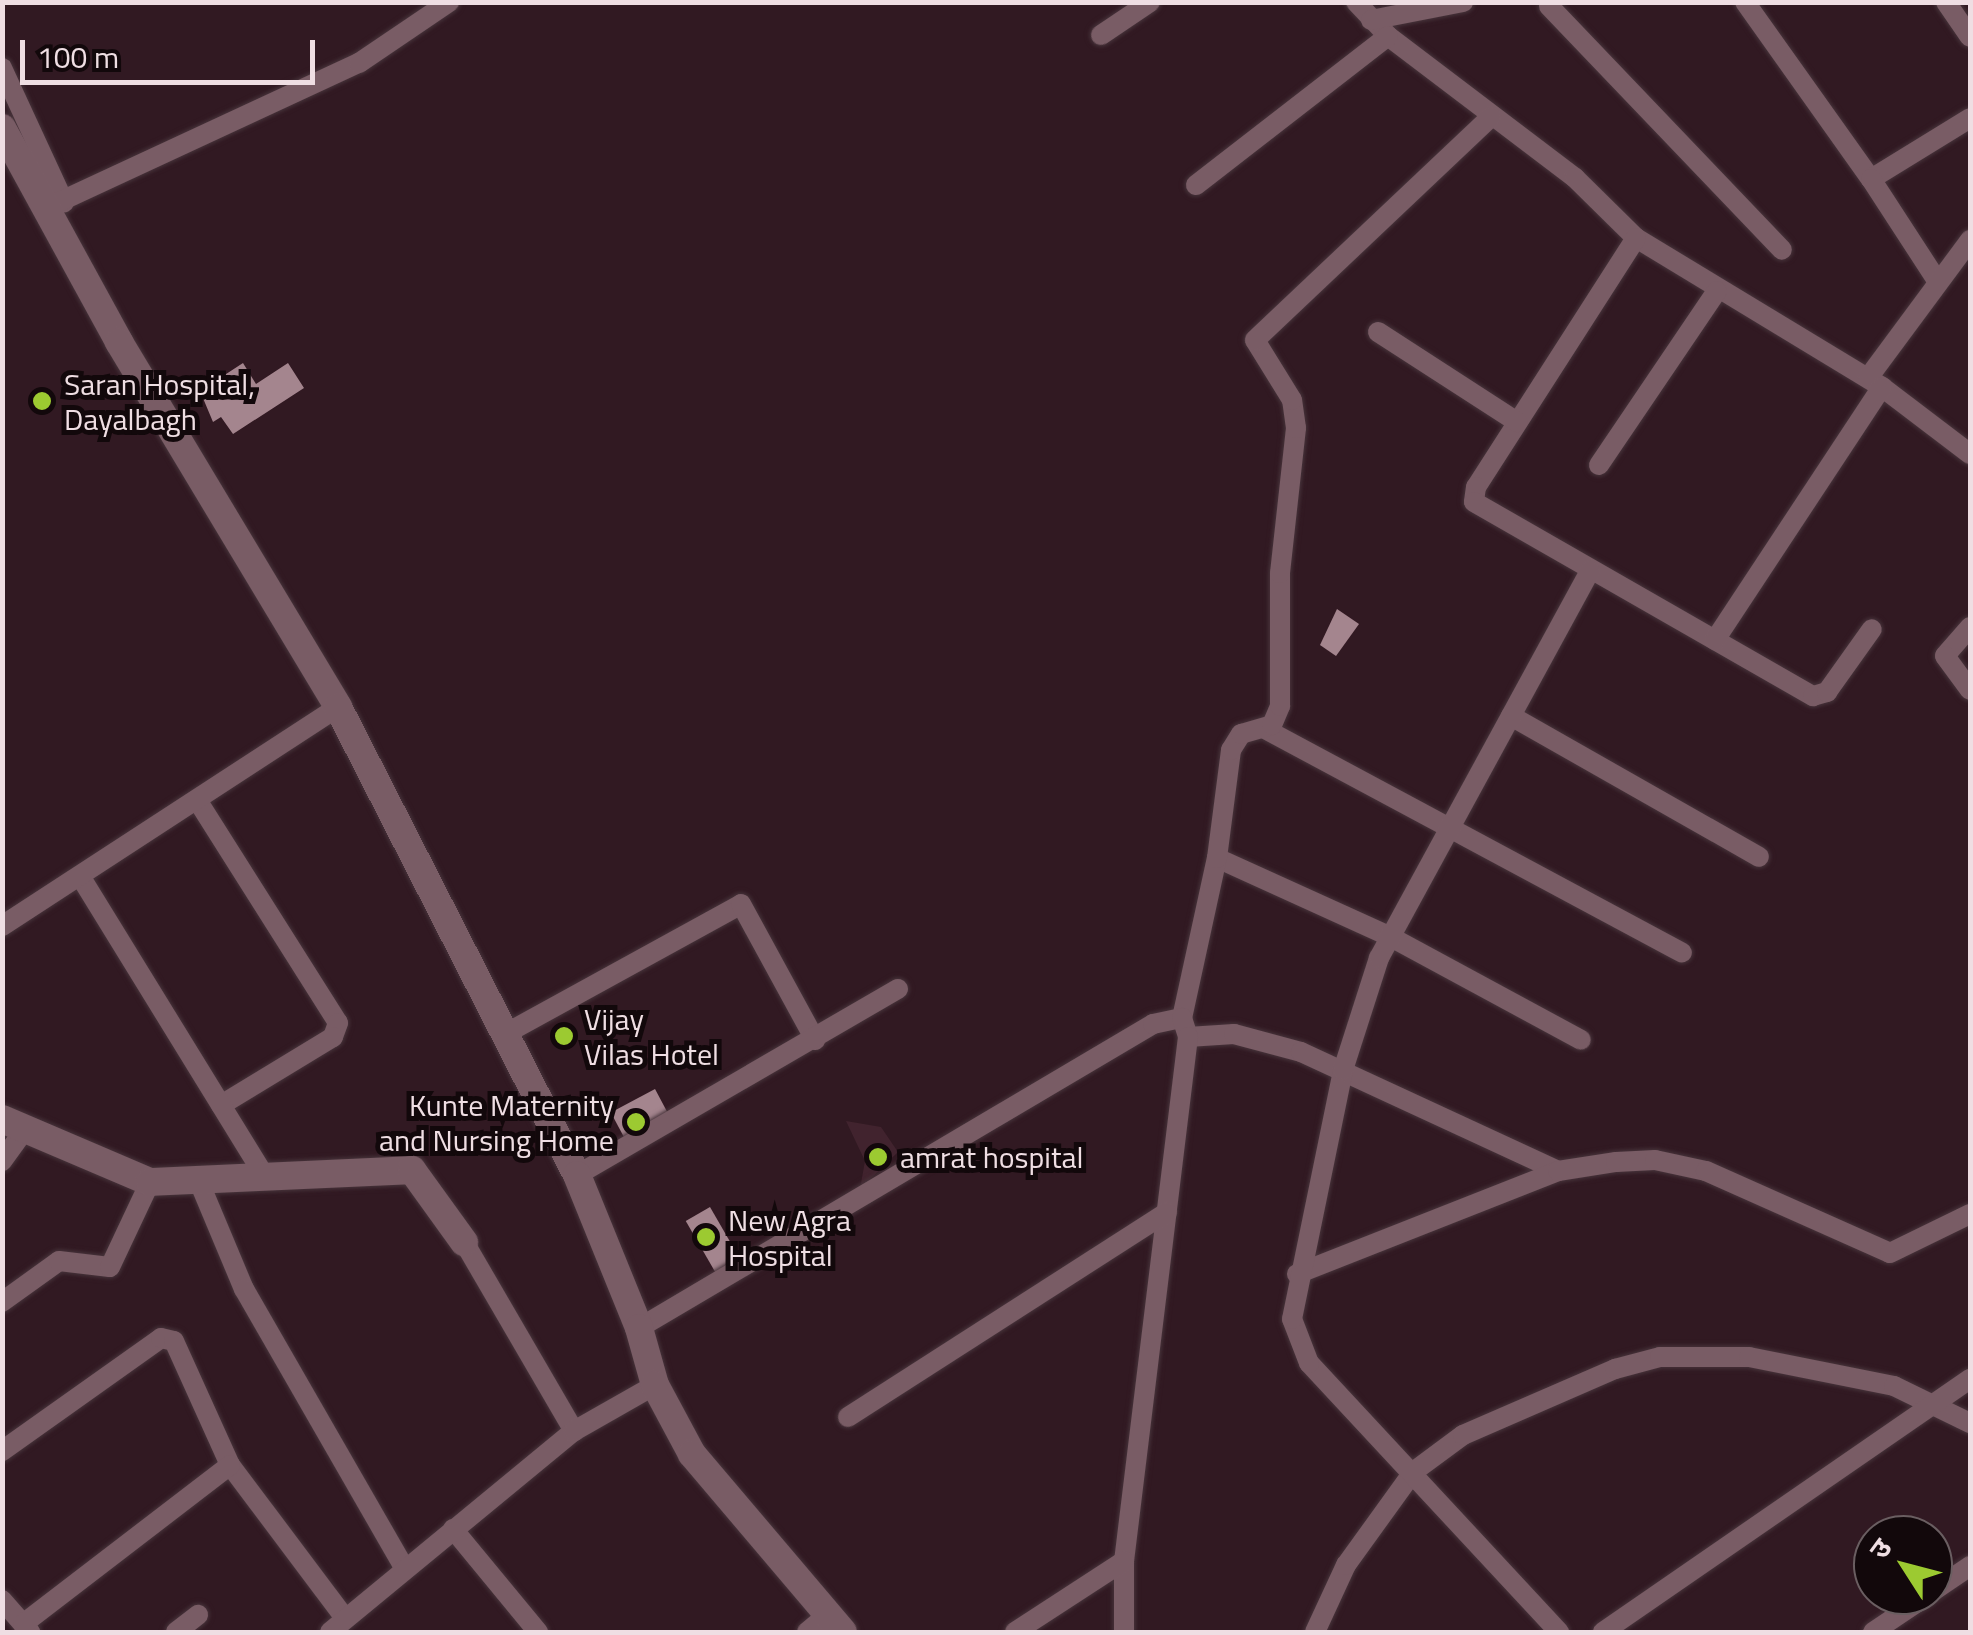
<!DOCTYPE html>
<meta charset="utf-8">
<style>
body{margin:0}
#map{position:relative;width:1973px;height:1635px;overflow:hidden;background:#311922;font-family:"Titillium Web","Noto Sans Devanagari",sans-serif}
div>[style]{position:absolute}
.built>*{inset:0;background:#41232e}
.building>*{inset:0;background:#a4858e;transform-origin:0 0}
.roads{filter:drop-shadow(0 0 2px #47343b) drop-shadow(0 0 2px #47343b)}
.street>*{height:20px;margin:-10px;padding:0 10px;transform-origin:10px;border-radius:10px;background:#795c65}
.secondary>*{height:28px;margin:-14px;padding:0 14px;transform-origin:14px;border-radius:14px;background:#795c65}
.dots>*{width:28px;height:28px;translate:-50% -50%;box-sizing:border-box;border:5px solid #12080b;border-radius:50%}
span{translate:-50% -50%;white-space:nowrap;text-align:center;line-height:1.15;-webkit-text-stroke:10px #12080b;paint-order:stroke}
.poi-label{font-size:30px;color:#efdee3}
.left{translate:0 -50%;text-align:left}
.right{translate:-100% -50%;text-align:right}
.frame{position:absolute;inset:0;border:5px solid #efdee3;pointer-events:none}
.north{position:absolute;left:1853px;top:1515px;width:100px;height:100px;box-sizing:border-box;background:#12080b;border:2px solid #6a5e61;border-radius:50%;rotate:306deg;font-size:28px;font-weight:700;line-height:40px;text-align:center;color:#efdee3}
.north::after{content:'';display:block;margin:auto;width:35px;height:45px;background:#9cca31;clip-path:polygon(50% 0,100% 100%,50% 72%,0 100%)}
.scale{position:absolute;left:20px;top:40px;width:295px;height:45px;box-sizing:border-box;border:5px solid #efdee3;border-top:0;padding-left:12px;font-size:30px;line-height:35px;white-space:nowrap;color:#efdee3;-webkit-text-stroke:8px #12080b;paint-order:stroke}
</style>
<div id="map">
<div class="built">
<i style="clip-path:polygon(846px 1121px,881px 1127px,898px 1152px,860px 1189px,865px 1161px)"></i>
</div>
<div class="building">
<i style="clip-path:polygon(243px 363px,256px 384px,288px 363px,304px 388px,233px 434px,221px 417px,213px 422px,200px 391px)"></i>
<i style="clip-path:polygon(1337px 609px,1359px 624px,1336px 656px,1320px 645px)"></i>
<i style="left:655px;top:1089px;width:34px;height:50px;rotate:62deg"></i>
<i style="left:710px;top:1207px;width:67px;height:28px;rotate:60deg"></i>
</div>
<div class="roads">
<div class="street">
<i style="left:1356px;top:2px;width:47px;rotate:46.7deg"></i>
<i style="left:1388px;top:36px;width:235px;rotate:37.2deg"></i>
<i style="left:1575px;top:178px;width:86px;rotate:44.5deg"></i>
<i style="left:1636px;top:238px;width:288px;rotate:31.2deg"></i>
<i style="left:1882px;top:387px;width:111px;rotate:37.3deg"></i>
<i style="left:1745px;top:2px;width:217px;rotate:54.6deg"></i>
<i style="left:1871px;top:179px;width:116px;rotate:-31.6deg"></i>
<i style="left:1946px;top:2px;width:42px;rotate:55.6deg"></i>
<i style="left:1549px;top:6px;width:337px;rotate:46.3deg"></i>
<i style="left:1371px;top:20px;width:94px;rotate:-11.1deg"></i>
<i style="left:1101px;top:35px;width:59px;rotate:-34deg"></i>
<i style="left:2px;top:68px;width:148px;rotate:65.2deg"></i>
<i style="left:1871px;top:179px;width:119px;rotate:57deg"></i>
<i style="left:1196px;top:185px;width:243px;rotate:-37.8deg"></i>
<i style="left:46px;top:208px;width:345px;rotate:-24.9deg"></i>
<i style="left:359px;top:63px;width:109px;rotate:-34.1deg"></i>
<i style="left:1636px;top:238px;width:296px;rotate:122.7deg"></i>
<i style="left:1476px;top:487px;width:15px;rotate:98deg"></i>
<i style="left:1474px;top:502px;width:391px;rotate:29.8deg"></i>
<i style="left:1813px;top:696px;width:15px;rotate:-16deg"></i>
<i style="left:1827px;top:692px;width:77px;rotate:-54.5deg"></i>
<i style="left:1378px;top:332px;width:166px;rotate:32.9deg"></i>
<i style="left:1868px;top:378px;width:172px;rotate:-53.5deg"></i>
<i style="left:1599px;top:465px;width:210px;rotate:-55.9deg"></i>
<i style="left:1970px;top:627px;width:38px;rotate:131deg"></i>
<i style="left:1945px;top:656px;width:42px;rotate:53.7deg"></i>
<i style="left:1715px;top:640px;width:303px;rotate:-56.6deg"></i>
<i style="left:1511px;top:716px;width:285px;rotate:29.6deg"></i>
<i style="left:1265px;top:729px;width:473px;rotate:28.2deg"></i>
<i style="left:199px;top:803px;width:260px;rotate:57.7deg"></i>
<i style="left:338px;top:1023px;width:15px;rotate:110deg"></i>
<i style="left:333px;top:1037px;width:131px;rotate:148.7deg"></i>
<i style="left:1217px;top:858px;width:189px;rotate:24.4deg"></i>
<i style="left:1389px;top:936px;width:218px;rotate:28.4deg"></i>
<i style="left:80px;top:876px;width:349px;rotate:58.4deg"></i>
<i style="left:2px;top:926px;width:401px;rotate:-33.1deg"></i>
<i style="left:1182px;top:1018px;width:164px;rotate:-77.7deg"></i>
<i style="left:1217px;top:858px;width:109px;rotate:-82.6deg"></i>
<i style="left:1231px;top:750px;width:19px;rotate:-58deg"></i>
<i style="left:1241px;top:734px;width:32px;rotate:-16deg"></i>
<i style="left:1272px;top:725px;width:21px;rotate:-67deg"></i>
<i style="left:1280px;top:706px;width:133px;rotate:-90deg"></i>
<i style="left:1280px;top:573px;width:146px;rotate:-83.7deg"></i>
<i style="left:1296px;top:428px;width:28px;rotate:-98deg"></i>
<i style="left:1292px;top:400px;width:70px;rotate:-121.7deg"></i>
<i style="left:1255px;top:340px;width:325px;rotate:-43.4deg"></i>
<i style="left:505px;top:1034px;width:269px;rotate:-28.8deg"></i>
<i style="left:741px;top:904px;width:155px;rotate:61.4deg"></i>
<i style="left:1188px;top:1037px;width:46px;rotate:-3.7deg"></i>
<i style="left:1234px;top:1034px;width:69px;rotate:15deg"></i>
<i style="left:1301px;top:1052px;width:283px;rotate:24.8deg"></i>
<i style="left:2px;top:1161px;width:37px;rotate:-54deg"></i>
<i style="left:577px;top:1175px;width:371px;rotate:-30.1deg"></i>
<i style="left:200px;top:1184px;width:114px;rotate:67.3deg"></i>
<i style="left:244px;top:1289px;width:323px;rotate:60.1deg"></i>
<i style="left:464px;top:1242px;width:219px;rotate:59.8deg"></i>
<i style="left:1297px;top:1274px;width:281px;rotate:-21.5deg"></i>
<i style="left:1558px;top:1171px;width:59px;rotate:-8.8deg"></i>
<i style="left:1616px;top:1162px;width:39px;rotate:-3deg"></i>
<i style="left:1655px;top:1160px;width:52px;rotate:12.2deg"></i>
<i style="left:1706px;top:1171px;width:201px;rotate:24deg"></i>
<i style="left:1890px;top:1253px;width:89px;rotate:-26deg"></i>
<i style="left:2px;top:1302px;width:70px;rotate:-35.7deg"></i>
<i style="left:59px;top:1261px;width:51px;rotate:6.7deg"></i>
<i style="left:110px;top:1267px;width:94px;rotate:-64.8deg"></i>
<i style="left:639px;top:1328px;width:597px;rotate:-30.6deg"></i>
<i style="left:1153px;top:1024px;width:30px;rotate:-12deg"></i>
<i style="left:1182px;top:1018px;width:20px;rotate:72deg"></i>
<i style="left:1188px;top:1037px;width:528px;rotate:96.96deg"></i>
<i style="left:1124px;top:1561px;width:71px;rotate:90deg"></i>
<i style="left:848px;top:1417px;width:379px;rotate:-32.7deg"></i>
<i style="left:2px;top:1451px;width:195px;rotate:-35.4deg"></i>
<i style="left:161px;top:1338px;width:13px;rotate:13deg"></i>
<i style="left:174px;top:1341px;width:136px;rotate:65.7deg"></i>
<i style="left:230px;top:1465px;width:191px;rotate:53.1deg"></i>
<i style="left:453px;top:1529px;width:134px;rotate:50.5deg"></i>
<i style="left:1933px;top:1591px;width:45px;rotate:-34deg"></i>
<i style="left:2px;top:1600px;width:43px;rotate:48.8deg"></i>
<i style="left:23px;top:1624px;width:261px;rotate:-37.5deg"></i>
<i style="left:176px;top:1632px;width:28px;rotate:-38deg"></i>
<i style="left:330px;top:1632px;width:316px;rotate:-39.5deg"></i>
<i style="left:574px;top:1431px;width:93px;rotate:-29.6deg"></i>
<i style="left:807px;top:1632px;width:26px;rotate:-40deg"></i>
<i style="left:1015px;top:1632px;width:130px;rotate:-33.1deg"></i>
<i style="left:1315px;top:1632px;width:74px;rotate:-65.2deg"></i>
<i style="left:1346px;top:1565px;width:115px;rotate:-54.2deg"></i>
<i style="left:1413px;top:1472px;width:62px;rotate:-36.5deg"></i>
<i style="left:1463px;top:1435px;width:166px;rotate:-23.5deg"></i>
<i style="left:1615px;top:1369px;width:47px;rotate:-14.9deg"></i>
<i style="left:1660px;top:1357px;width:89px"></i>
<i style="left:1749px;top:1357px;width:148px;rotate:11.3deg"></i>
<i style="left:1894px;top:1386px;width:85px;rotate:26deg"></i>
<i style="left:1559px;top:1632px;width:367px;rotate:-132.9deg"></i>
<i style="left:1309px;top:1363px;width:47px;rotate:-111.1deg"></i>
<i style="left:1292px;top:1319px;width:254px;rotate:-78.4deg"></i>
<i style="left:1343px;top:1070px;width:118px;rotate:-72.2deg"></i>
<i style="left:1379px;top:958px;width:441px;rotate:-61.4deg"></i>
<i style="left:1603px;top:1632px;width:446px;rotate:-34.6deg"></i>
<i style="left:1873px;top:1632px;width:66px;rotate:-33.9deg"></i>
</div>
<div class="secondary">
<i style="left:2px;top:128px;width:244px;rotate:61.3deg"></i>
<i style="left:119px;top:342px;width:426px;rotate:59deg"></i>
<i style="left:338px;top:707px;width:525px;rotate:62.95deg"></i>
<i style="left:577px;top:1175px;width:165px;rotate:67.9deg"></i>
<i style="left:639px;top:1328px;width:59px;rotate:74.3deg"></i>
<i style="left:655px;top:1385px;width:78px;rotate:61.8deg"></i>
<i style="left:692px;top:1454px;width:233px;rotate:49.7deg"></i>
<i style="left:2px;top:1119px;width:161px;rotate:23.1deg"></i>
<i style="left:150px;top:1182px;width:262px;rotate:-2.6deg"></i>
<i style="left:412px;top:1170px;width:89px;rotate:54.2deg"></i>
</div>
</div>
<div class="dots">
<i style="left:42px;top:401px;background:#9cca31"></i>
<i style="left:564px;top:1036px;background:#9cca31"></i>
<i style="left:636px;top:1122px;background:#9cca31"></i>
<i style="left:878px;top:1157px;background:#9cca31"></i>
<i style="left:706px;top:1237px;background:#9cca31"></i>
</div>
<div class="poi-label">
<span class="left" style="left:64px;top:401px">Saran Hospital,<br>Dayalbagh</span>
<span class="left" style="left:584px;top:1036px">Vijay<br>Vilas Hotel</span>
<span class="right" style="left:614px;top:1122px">Kunte Maternity<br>and Nursing Home</span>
<span class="left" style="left:900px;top:1157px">amrat hospital</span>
<span class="left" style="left:728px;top:1237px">New Agra<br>Hospital</span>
</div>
<div class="frame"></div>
<div class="north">उ</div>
<div class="scale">100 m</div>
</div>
